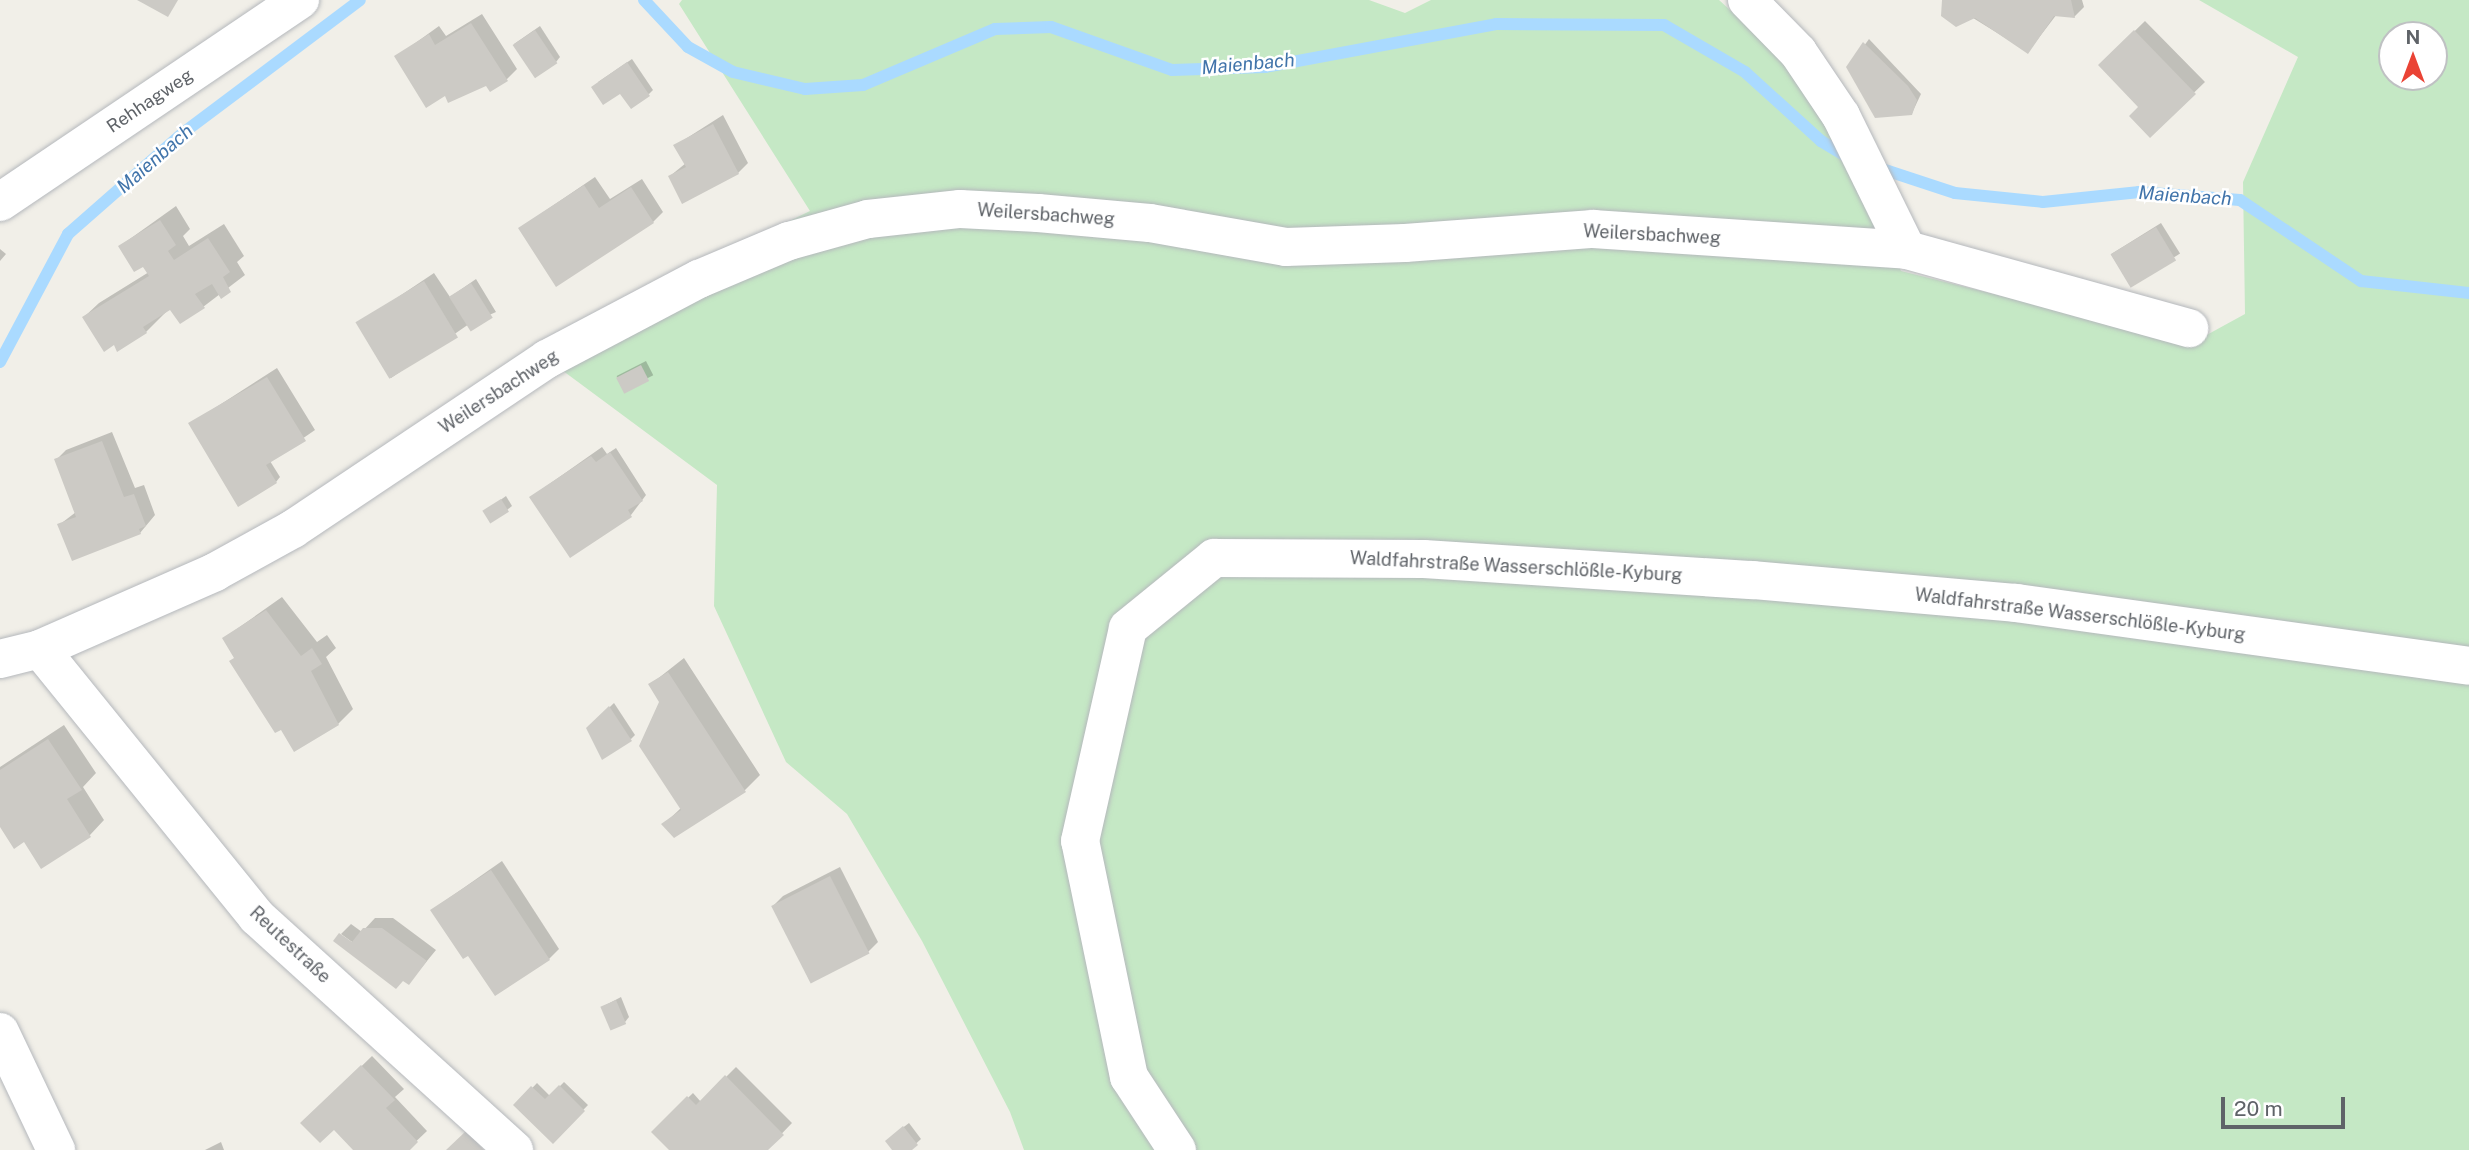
<!DOCTYPE html>
<meta charset="utf-8">
<style>
body{margin:0}
#map{position:relative;width:2469px;height:1150px;overflow:hidden;background:#f1efe8;font-family:"Public Sans",sans-serif}
div>[style]{position:absolute}
.green>*{inset:0;background:#c5e8c5}
.shadow>*{inset:0;background:#0003;transform-origin:0 0}
.stream>*{height:12px;margin:-6px;padding:0 6px;transform-origin:6px;border-radius:6px;background:#aadaff}
.building>*{inset:0;background:#cccac5;transform-origin:0 0}
.roads{filter:drop-shadow(0 0 2px #b5b8bc) drop-shadow(0 0 2px #b5b8bc)}
.minor>*{height:38px;margin:-19px;padding:0 19px;transform-origin:19px;border-radius:19px;background:#fff}
span{translate:-50% -50%;white-space:nowrap;text-align:center;line-height:1.15;-webkit-text-stroke:5px #fff;paint-order:stroke}
.street-label{font-size:18px;color:#5f6368}
.water-label{font-size:19px;color:#4174aa;font-style:italic}
.north{position:absolute;left:2378px;top:21px;width:70px;height:70px;box-sizing:border-box;background:#fff;border:2px solid #bfc1c3;border-radius:50%;rotate:0deg;font-size:19px;font-weight:700;line-height:28px;text-align:center;color:#5f6368}
.north::after{content:'';display:block;margin:auto;width:24px;height:32px;background:#ea4335;clip-path:polygon(50% 0,100% 100%,50% 72%,0 100%)}
.scale{position:absolute;left:2221px;top:1097px;width:124px;height:32px;box-sizing:border-box;border:4px solid #5f6368;border-top:0;padding-left:9px;font-size:21px;line-height:24px;white-space:nowrap;color:#5f6368;-webkit-text-stroke:5px #fff;paint-order:stroke}
</style>
<div id="map">
<div class="green">
<i style="clip-path:polygon(evenodd,682px 0,1369px 0,1405px 13px,1431px 0,1719px 0,1803px 76px,1901px 271px,2192px 343px,2245px 314px,2243px 182px,2298px 57px,2199px 0,2469px 0,2469px 1150px,1024px 1150px,1010px 1112px,922px 941px,847px 814px,786px 762px,714px 606px,717px 485px,547px 359px,560px 332px,810px 211px,679px 4px,682px 0,2392px 35px,2434px 35px,2434px 77px,2392px 77px,2392px 35px)"></i>
</div>
<div class="shadow">
<i style="clip-path:polygon(1944px 0,2082px 0,2084px 7px,2074px 17px,2057px 14px,2028px 52px)"></i>
<i style="clip-path:polygon(482px 14px,517px 69px,507px 79px,445px 94px,396px 57px,439px 26px,446px 36px)"></i>
<i style="clip-path:polygon(2145px 21px,2205px 82px,2150px 135px,2140px 107px,2100px 65px)"></i>
<i style="clip-path:polygon(540px 26px,560px 57px,556px 62px,514px 44px)"></i>
<i style="clip-path:polygon(1869px 39px,1921px 94px,1912px 113px,1848px 68px)"></i>
<i style="clip-path:polygon(632px 59px,653px 90px,649px 94px,598px 82px)"></i>
<i style="clip-path:polygon(723px 115px,748px 163px,738px 173px,670px 176px,686px 163px,676px 145px)"></i>
<i style="clip-path:polygon(595px 177px,610px 199px,642px 179px,663px 212px,653px 222px,520px 228px)"></i>
<i style="clip-path:polygon(176px 206px,190px 229px,183px 236px,189px 246px,224px 224px,244px 256px,237px 262px,245px 275px,203px 307px,171px 307px,146px 332px,114px 343px,84px 317px,99px 303px,149px 272px,120px 246px)"></i>
<i style="left:2161px;top:223px;width:36px;height:59px;rotate:58deg"></i>
<i style="clip-path:polygon(0 249px,6px 254px,0 261px)"></i>
<i style="clip-path:polygon(434px 273px,450px 297px,476px 279px,496px 312px,469px 324px,391px 378px,358px 324px)"></i>
<i style="left:646px;top:361px;width:16px;height:33px;rotate:63deg"></i>
<i style="clip-path:polygon(277px 368px,315px 430px,270px 461px,280px 477px,276px 482px,190px 424px)"></i>
<i style="clip-path:polygon(112px 432px,135px 488px,144px 485px,155px 515px,140px 533px,59px 525px,76px 512px,56px 460px,66px 450px)"></i>
<i style="clip-path:polygon(602px 447px,607px 454px,616px 448px,646px 495px,631px 515px,570px 556px,531px 497px)"></i>
<i style="clip-path:polygon(506px 496px,512px 506px,507px 510px,485px 511px)"></i>
<i style="clip-path:polygon(282px 597px,317px 642px,327px 635px,336px 648px,326px 657px,353px 709px,338px 724px,236px 657px,224px 638px)"></i>
<i style="clip-path:polygon(684px 658px,760px 775px,745px 790px,664px 824px,681px 808px,661px 702px,651px 684px)"></i>
<i style="clip-path:polygon(614px 703px,635px 735px,631px 739px,588px 728px)"></i>
<i style="clip-path:polygon(64px 725px,96px 773px,83px 787px,104px 820px,90px 835px,24px 840px,0 824px,0 767px)"></i>
<i style="clip-path:polygon(502px 861px,559px 949px,549px 959px,469px 954px,432px 910px)"></i>
<i style="clip-path:polygon(840px 867px,878px 942px,868px 952px,812px 981px,773px 906px,783px 896px)"></i>
<i style="clip-path:polygon(375px 918px,393px 918px,436px 950px,409px 983px,341px 934px,351px 924px,362px 932px)"></i>
<i style="clip-path:polygon(621px 997px,629px 1017px,625px 1022px,602px 1007px)"></i>
<i style="clip-path:polygon(372px 1056px,404px 1089px,395px 1097px,427px 1131px,407px 1150px,355px 1150px,334px 1128px,303px 1123px)"></i>
<i style="clip-path:polygon(736px 1067px,792px 1123px,766px 1150px,671px 1150px,653px 1132px,693px 1093px,701px 1102px)"></i>
<i style="clip-path:polygon(564px 1082px,588px 1105px,553px 1141px,516px 1105px,537px 1083px,550px 1096px)"></i>
<i style="clip-path:polygon(909px 1123px,921px 1139px,909px 1150px,895px 1150px,892px 1136px)"></i>
<i style="clip-path:polygon(221px 1142px,224px 1150px,205px 1150px)"></i>
</div>
<div class="stream">
<i style="left:644px;top:0;width:64px;rotate:46.9deg"></i>
<i style="left:688px;top:47px;width:51px;rotate:29.1deg"></i>
<i style="left:733px;top:72px;width:74px;rotate:13.3deg"></i>
<i style="left:805px;top:89px;width:58px;rotate:-3.9deg"></i>
<i style="left:863px;top:85px;width:143px;rotate:-23deg"></i>
<i style="left:995px;top:29px;width:56px;rotate:-2deg"></i>
<i style="left:1051px;top:27px;width:128px;rotate:19.6deg"></i>
<i style="left:1172px;top:70px;width:93px;rotate:-1.8deg"></i>
<i style="left:1265px;top:67px;width:235px;rotate:-10.5deg"></i>
<i style="left:1496px;top:24px;width:168px;rotate:0.3deg"></i>
<i style="left:1664px;top:25px;width:94px;rotate:30.1deg"></i>
<i style="left:1745px;top:72px;width:103px;rotate:42.2deg"></i>
<i style="left:1821px;top:141px;width:33px;rotate:31deg"></i>
<i style="left:1879px;top:168px;width:80px;rotate:18.2deg"></i>
<i style="left:1955px;top:193px;width:88px;rotate:5.8deg"></i>
<i style="left:2043px;top:202px;width:97px;rotate:-5.9deg"></i>
<i style="left:2139px;top:192px;width:101px;rotate:4.5deg"></i>
<i style="left:2240px;top:200px;width:146px;rotate:33.8deg"></i>
<i style="left:2361px;top:281px;width:109px;rotate:6.3deg"></i>
<i style="left:0;top:362px;width:145px;rotate:-62deg"></i>
<i style="left:68px;top:234px;width:153px;rotate:-41.3deg"></i>
<i style="left:183px;top:133px;width:221px;rotate:-36.9deg"></i>
</div>
<div class="building">
<i style="clip-path:polygon(137px 0,178px 0,168px 17px)"></i>
<i style="clip-path:polygon(1942px 0,2071px 0,2075px 18px,2054px 16px,2028px 54px,1975px 18px,1956px 27px,1941px 16px)"></i>
<i style="clip-path:polygon(471px 23px,508px 81px,490px 92px,486px 86px,448px 103px,445px 96px,426px 108px,394px 56px,429px 34px,435px 45px)"></i>
<i style="left:535px;top:30px;width:40px;height:27px;rotate:56deg"></i>
<i style="clip-path:polygon(2134px 30px,2196px 94px,2150px 138px,2129px 116px,2138px 107px,2098px 65px)"></i>
<i style="clip-path:polygon(1863px 42px,1908px 86px,1917px 100px,1912px 115px,1875px 118px,1846px 67px)"></i>
<i style="clip-path:polygon(627px 62px,650px 96px,631px 109px,620px 94px,603px 105px,591px 87px)"></i>
<i style="clip-path:polygon(713px 124px,739px 174px,682px 204px,668px 176px,686px 167px,673px 145px)"></i>
<i style="clip-path:polygon(584px 185px,599px 208px,631px 187px,654px 223px,556px 287px,518px 228px)"></i>
<i style="clip-path:polygon(160px 220px,176px 245px,168px 251px,174px 260px,208px 238px,230px 272px,223px 277px,231px 292px,221px 299px,212px 284px,195px 294px,205px 308px,180px 324px,170px 310px,143px 327px,147px 333px,117px 352px,114px 345px,104px 352px,82px 317px,149px 276px,143px 267px,134px 272px,118px 246px)"></i>
<i style="left:2156px;top:227px;width:39px;height:53px;rotate:59deg"></i>
<i style="left:424px;top:281px;width:66px;height:80px;rotate:59deg"></i>
<i style="left:471px;top:283px;width:41px;height:26px;rotate:58deg"></i>
<i style="left:641px;top:365px;width:18px;height:28px;rotate:63deg"></i>
<i style="clip-path:polygon(267px 377px,306px 441px,266px 465px,277px 483px,238px 507px,188px 423px)"></i>
<i style="clip-path:polygon(102px 441px,124px 497px,134px 494px,146px 526px,139px 529px,141px 534px,72px 561px,57px 524px,76px 517px,54px 459px)"></i>
<i style="clip-path:polygon(610px 452px,643px 501px,628px 510px,632px 517px,570px 558px,529px 497px,591px 456px,596px 462px)"></i>
<i style="left:501px;top:499px;width:15px;height:22px;rotate:58deg"></i>
<i style="clip-path:polygon(266px 610px,301px 656px,312px 648px,322px 664px,311px 671px,339px 725px,294px 752px,281px 730px,275px 733px,229px 661px,234px 658px,222px 638px)"></i>
<i style="clip-path:polygon(668px 672px,746px 792px,674px 838px,661px 824px,681px 810px,639px 746px,659px 702px,648px 684px)"></i>
<i style="clip-path:polygon(609px 706px,632px 741px,602px 760px,586px 728px)"></i>
<i style="clip-path:polygon(48px 739px,82px 790px,67px 799px,91px 837px,41px 869px,24px 842px,14px 849px,0 827px,0 770px)"></i>
<i style="clip-path:polygon(491px 870px,550px 960px,495px 996px,468px 956px,463px 959px,430px 910px)"></i>
<i style="left:830px;top:876px;width:87px;height:66px;rotate:63deg"></i>
<i style="clip-path:polygon(363px 928px,382px 928px,427px 961px,409px 985px,403px 981px,396px 989px,333px 941px,339px 933px,352px 942px)"></i>
<i style="left:616px;top:1000px;width:26px;height:17px;rotate:67deg"></i>
<i style="clip-path:polygon(361px 1065px,395px 1100px,386px 1108px,418px 1142px,410px 1150px,353px 1150px,334px 1130px,320px 1143px,300px 1123px)"></i>
<i style="clip-path:polygon(725px 1075px,784px 1135px,768px 1150px,669px 1150px,651px 1132px,687px 1096px,696px 1105px)"></i>
<i style="clip-path:polygon(559px 1085px,585px 1111px,553px 1144px,513px 1105px,531px 1086px,545px 1099px)"></i>
<i style="clip-path:polygon(903px 1126px,918px 1145px,912px 1150px,892px 1150px,885px 1141px)"></i>
<i style="clip-path:polygon(466px 1131px,484px 1150px,446px 1150px)"></i>
</div>
<div class="roads">
<div class="minor">
<i style="left:1747px;top:0;width:73px;rotate:45.6deg"></i>
<i style="left:1798px;top:52px;width:77px;rotate:56.1deg"></i>
<i style="left:1841px;top:116px;width:149px;rotate:63.8deg"></i>
<i style="left:0;top:202px;width:362px;rotate:-34deg"></i>
<i style="left:40px;top:649px;width:345px;rotate:51deg"></i>
<i style="left:257px;top:917px;width:347px;rotate:42.2deg"></i>
<i style="left:0;top:659px;width:41px;rotate:-14deg"></i>
<i style="left:40px;top:649px;width:191px;rotate:-23.7deg"></i>
<i style="left:215px;top:572px;width:89px;rotate:-28.9deg"></i>
<i style="left:293px;top:529px;width:306px;rotate:-33.8deg"></i>
<i style="left:547px;top:359px;width:172px;rotate:-27.8deg"></i>
<i style="left:699px;top:279px;width:98px;rotate:-22.9deg"></i>
<i style="left:789px;top:241px;width:82px;rotate:-15.6deg"></i>
<i style="left:868px;top:219px;width:93px;rotate:-6.2deg"></i>
<i style="left:960px;top:209px;width:78px;rotate:2.9deg"></i>
<i style="left:1038px;top:213px;width:112px;rotate:5.1deg"></i>
<i style="left:1150px;top:223px;width:138px;rotate:10deg"></i>
<i style="left:1286px;top:247px;width:119px;rotate:-1.9deg"></i>
<i style="left:1405px;top:243px;width:189px;rotate:-4.3deg"></i>
<i style="left:1593px;top:229px;width:315px;rotate:3.8deg"></i>
<i style="left:1907px;top:250px;width:293px;rotate:15.5deg"></i>
<i style="left:0;top:1032px;width:131px;rotate:64.6deg"></i>
<i style="left:1177px;top:1150px;width:87px;rotate:-123.3deg"></i>
<i style="left:1129px;top:1077px;width:241px;rotate:-101.7deg"></i>
<i style="left:1080px;top:841px;width:218px;rotate:-77.3deg"></i>
<i style="left:1128px;top:628px;width:111px;rotate:-39.1deg"></i>
<i style="left:1214px;top:558px;width:210px;rotate:0.3deg"></i>
<i style="left:1424px;top:559px;width:330px;rotate:3.7deg"></i>
<i style="left:1753px;top:580px;width:264px;rotate:5deg"></i>
<i style="left:2016px;top:603px;width:457px;rotate:7.9deg"></i>
</div>
</div>
<div class="street-label">
<span style="left:150px;top:101px;rotate:-34deg">Rehhagweg</span>
<span style="left:1046px;top:215px;rotate:4deg">Weilersbachweg</span>
<span style="left:1652px;top:235px;rotate:3deg">Weilersbachweg</span>
<span style="left:499px;top:392px;rotate:-33deg">Weilersbachweg</span>
<span style="left:1516px;top:567px;rotate:3deg">Waldfahrstraße Wasserschlößle-Kyburg</span>
<span style="left:2080px;top:615px;rotate:7deg">Waldfahrstraße Wasserschlößle-Kyburg</span>
<span style="left:290px;top:945px;rotate:43deg">Reutestraße</span>
</div>
<div class="water-label">
<span style="left:1248px;top:64px;rotate:-5deg">Maienbach</span>
<span style="left:155px;top:159px;rotate:-41deg">Maienbach</span>
<span style="left:2185px;top:196px;rotate:4deg">Maienbach</span>
</div>
<div class="north">N</div>
<div class="scale">20 m</div>
</div>
